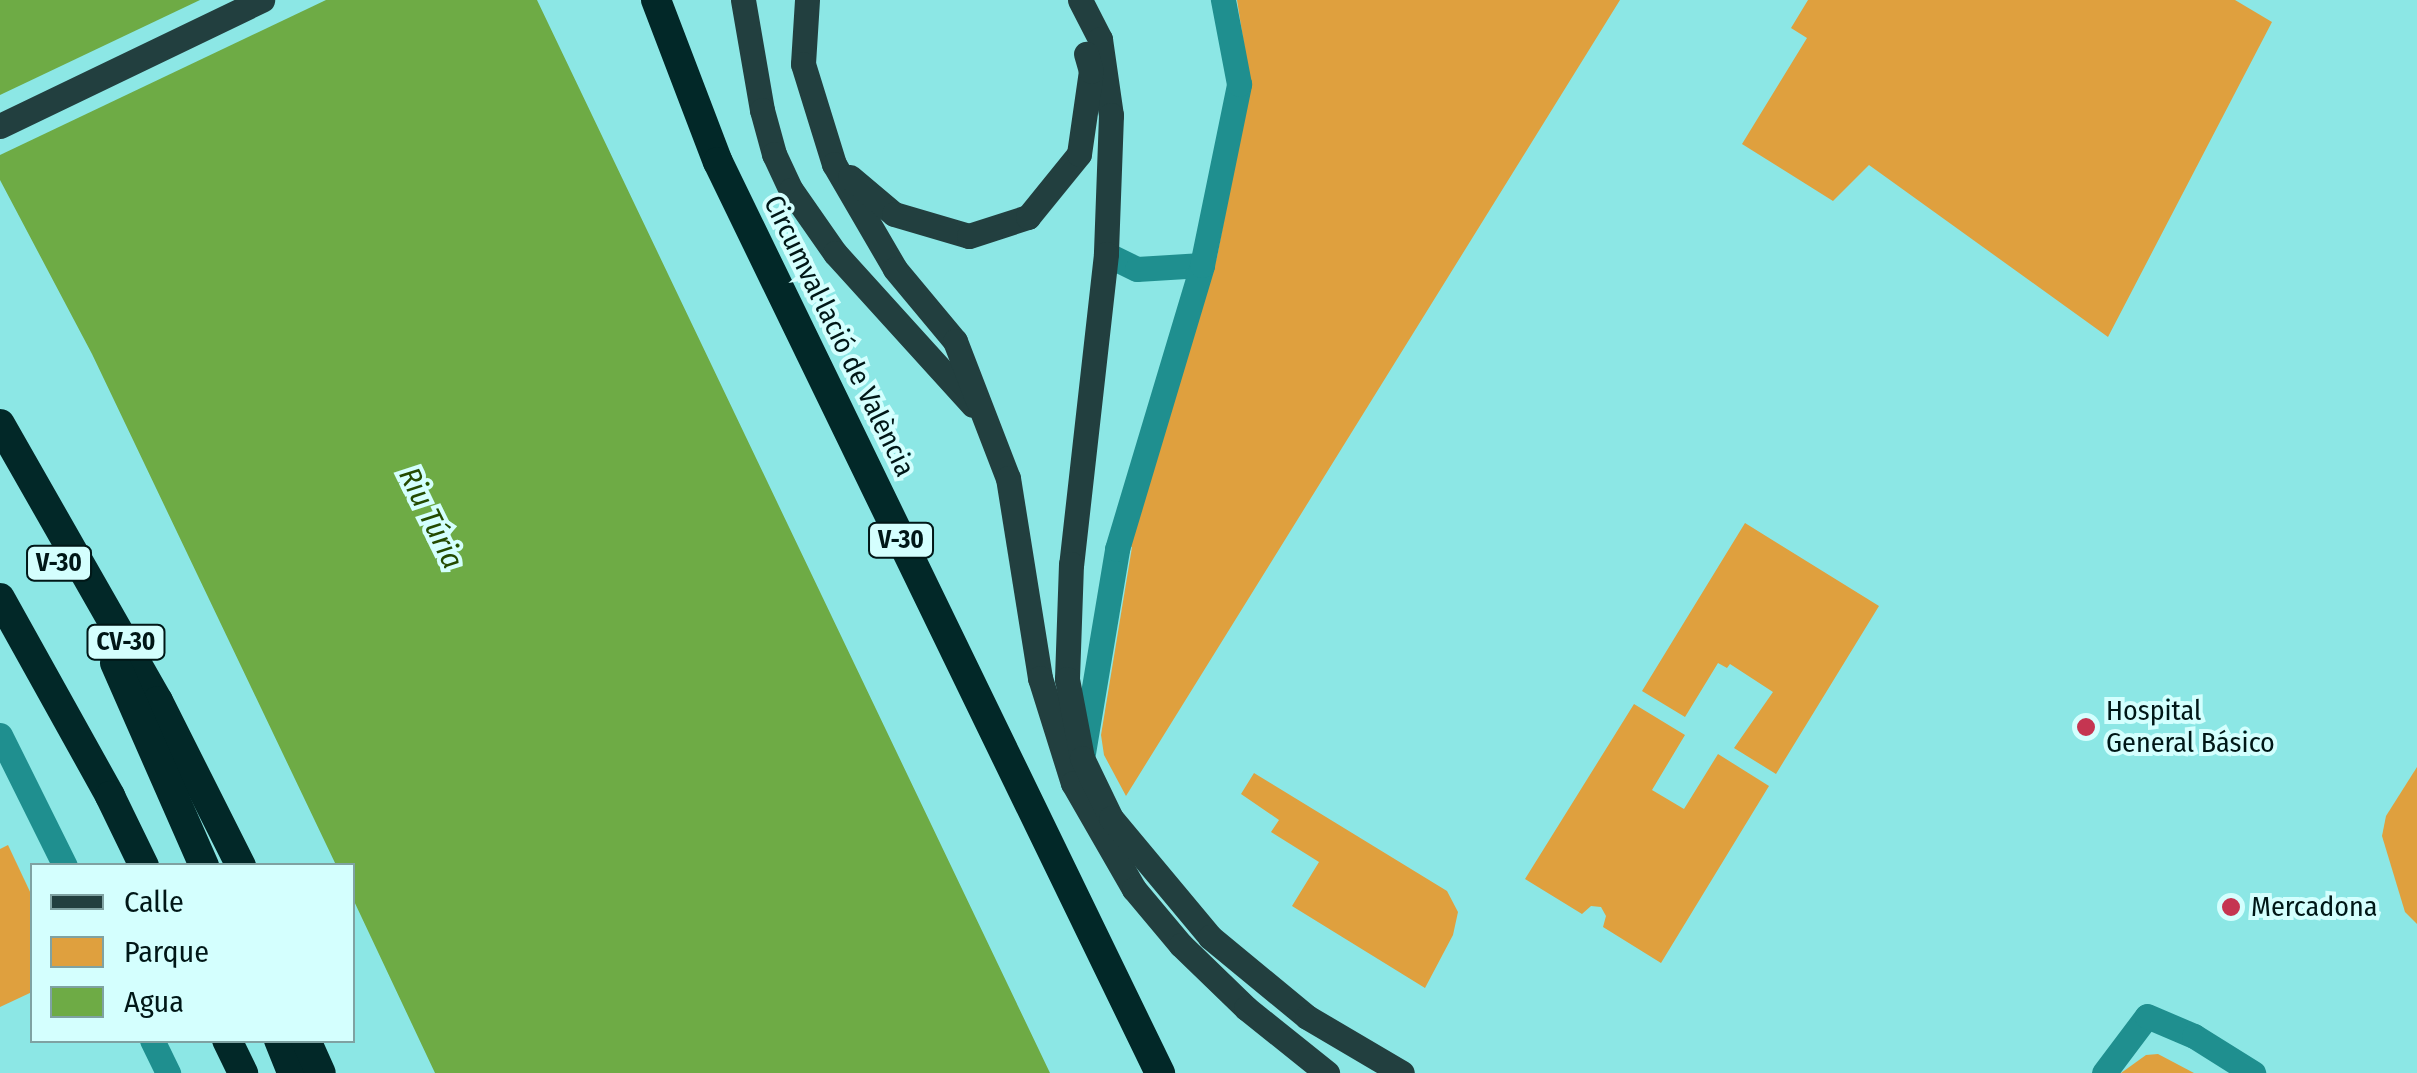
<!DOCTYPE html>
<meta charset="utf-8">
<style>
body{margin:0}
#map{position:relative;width:2417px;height:1073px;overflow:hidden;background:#8ce7e5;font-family:"Fira Sans Condensed",sans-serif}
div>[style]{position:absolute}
.green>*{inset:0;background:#dfa03e}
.water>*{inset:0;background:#6eab45}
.pier>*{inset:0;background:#8ce7e5}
.minor>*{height:25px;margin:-12.5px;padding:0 12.5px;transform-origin:12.5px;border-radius:12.5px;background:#1f8f8f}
.major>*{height:25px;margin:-12.5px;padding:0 12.5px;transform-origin:12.5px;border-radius:12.5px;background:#223f3f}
.highway>*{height:30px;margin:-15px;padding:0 15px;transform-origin:15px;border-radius:15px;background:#022828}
.dots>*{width:28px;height:28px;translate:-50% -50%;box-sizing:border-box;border:5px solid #d4fffe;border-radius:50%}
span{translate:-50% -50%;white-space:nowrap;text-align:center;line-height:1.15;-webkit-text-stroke:8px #d4fffe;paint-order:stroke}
.shield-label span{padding:2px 8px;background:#d4fffe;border:2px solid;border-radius:8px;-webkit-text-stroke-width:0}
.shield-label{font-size:25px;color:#001717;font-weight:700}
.street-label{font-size:28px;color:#001717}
.poi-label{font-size:28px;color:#001717}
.left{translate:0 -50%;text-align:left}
.water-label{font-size:30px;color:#234a00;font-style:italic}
.legend{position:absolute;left:30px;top:863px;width:325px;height:180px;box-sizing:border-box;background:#d4fffe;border:2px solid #7fa2a2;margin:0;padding:12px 18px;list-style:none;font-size:30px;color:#001717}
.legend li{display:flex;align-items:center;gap:20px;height:50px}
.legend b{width:50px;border:2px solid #7fa2a2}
</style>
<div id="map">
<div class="green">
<i style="clip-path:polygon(1237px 0,1620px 0,1126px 796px,1104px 755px,1101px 735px,1132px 547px,1123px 545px,1217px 257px,1250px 83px)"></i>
<i style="clip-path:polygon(1808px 0,2235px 0,2272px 22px,2108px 337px,1869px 165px,1833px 201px,1742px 144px,1807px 38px,1791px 28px)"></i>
<i style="clip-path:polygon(1745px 523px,1879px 606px,1776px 774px,1734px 748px,1773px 692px,1730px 664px,1727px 668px,1718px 663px,1685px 717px,1642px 691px)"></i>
<i style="clip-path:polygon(1634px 704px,1685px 735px,1652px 790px,1684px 809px,1718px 754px,1769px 786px,1661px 963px,1603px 927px,1606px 916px,1601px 907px,1591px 906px,1582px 914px,1525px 879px)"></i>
<i style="clip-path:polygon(2417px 767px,2417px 924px,2405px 912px,2382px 836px,2386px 816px)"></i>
<i style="clip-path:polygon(1254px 773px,1447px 891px,1458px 912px,1453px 935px,1425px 988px,1292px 906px,1319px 862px,1271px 832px,1279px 820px,1241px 794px)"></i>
<i style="clip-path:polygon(8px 845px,32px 896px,32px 992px,0 1007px,0 849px)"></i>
<i style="clip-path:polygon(2158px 1054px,2194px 1073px,2121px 1073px,2146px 1055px)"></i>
</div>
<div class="water">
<i style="clip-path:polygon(0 0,537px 0,1050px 1073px,435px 1073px,353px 899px,352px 866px,336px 865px,92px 354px,0 180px)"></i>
</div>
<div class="pier">
<i style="clip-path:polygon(200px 0,326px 0,0 155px,0 95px)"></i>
</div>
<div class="minor">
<i style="left:1106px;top:254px;width:34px;rotate:26deg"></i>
<i style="left:1137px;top:269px;width:65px;rotate:-3.5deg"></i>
<i style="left:0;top:735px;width:146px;rotate:63.6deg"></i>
<i style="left:1083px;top:753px;width:207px;rotate:-80.5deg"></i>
<i style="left:1117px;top:549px;width:296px;rotate:-73.3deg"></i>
<i style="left:1202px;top:265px;width:185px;rotate:-78.4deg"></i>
<i style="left:1239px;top:84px;width:86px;rotate:-100.8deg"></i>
<i style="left:152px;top:1040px;width:37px;rotate:64deg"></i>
<i style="left:2104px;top:1073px;width:71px;rotate:-53deg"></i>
<i style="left:2147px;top:1016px;width:51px;rotate:23.1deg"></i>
<i style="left:2194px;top:1036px;width:70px;rotate:32.1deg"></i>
</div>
<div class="major">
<i style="left:743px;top:0;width:112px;rotate:80.2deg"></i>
<i style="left:762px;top:110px;width:46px;rotate:74.7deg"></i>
<i style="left:774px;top:154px;width:40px;rotate:65deg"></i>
<i style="left:791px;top:190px;width:77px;rotate:55.1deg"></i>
<i style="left:835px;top:253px;width:205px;rotate:47.8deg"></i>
<i style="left:807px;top:0;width:64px;rotate:93.6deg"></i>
<i style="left:803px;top:64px;width:105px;rotate:72.8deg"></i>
<i style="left:834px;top:164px;width:121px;rotate:59.8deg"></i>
<i style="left:895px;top:269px;width:94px;rotate:50.2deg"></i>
<i style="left:955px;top:341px;width:147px;rotate:68.9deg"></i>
<i style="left:1008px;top:478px;width:203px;rotate:80.9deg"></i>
<i style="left:1040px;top:678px;width:110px;rotate:72.6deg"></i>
<i style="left:1073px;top:783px;width:122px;rotate:60.1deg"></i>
<i style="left:1134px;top:889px;width:73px;rotate:50deg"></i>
<i style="left:1181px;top:945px;width:91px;rotate:44.1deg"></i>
<i style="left:1246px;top:1008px;width:104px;rotate:38.7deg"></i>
<i style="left:1080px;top:0;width:44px;rotate:62.9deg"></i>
<i style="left:1100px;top:39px;width:77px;rotate:81.8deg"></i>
<i style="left:1111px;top:115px;width:139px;rotate:92.1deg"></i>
<i style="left:1106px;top:254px;width:312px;rotate:96.4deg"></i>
<i style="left:1071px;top:564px;width:115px;rotate:92deg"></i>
<i style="left:1067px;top:679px;width:80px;rotate:79.2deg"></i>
<i style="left:1082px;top:758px;width:67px;rotate:64.2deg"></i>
<i style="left:1111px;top:818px;width:155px;rotate:50.2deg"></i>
<i style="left:1210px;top:937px;width:126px;rotate:39.5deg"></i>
<i style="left:1307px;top:1017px;width:110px;rotate:30.5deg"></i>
<i style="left:0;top:126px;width:291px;rotate:-25.7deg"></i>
<i style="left:850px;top:177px;width:57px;rotate:40.1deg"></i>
<i style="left:894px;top:214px;width:78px;rotate:16.3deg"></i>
<i style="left:969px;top:236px;width:62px;rotate:-17.9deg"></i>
<i style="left:1028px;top:217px;width:81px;rotate:-51deg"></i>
<i style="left:1079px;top:154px;width:84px;rotate:-81.8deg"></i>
<i style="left:1091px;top:71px;width:18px;rotate:-106deg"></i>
</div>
<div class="highway">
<i style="left:656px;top:0;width:173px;rotate:69.1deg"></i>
<i style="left:718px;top:162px;width:1013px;rotate:64.12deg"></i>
<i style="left:0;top:424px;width:319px;rotate:60.3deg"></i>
<i style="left:158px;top:701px;width:185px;rotate:63.3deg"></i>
<i style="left:0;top:598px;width:227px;rotate:60.9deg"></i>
<i style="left:110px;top:796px;width:78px;rotate:64.1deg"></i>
<i style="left:115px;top:663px;width:222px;rotate:66.3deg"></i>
<i style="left:227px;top:1040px;width:37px;rotate:64deg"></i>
<i style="left:279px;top:1040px;width:35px;rotate:68deg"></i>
<i style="left:306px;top:1040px;width:36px;rotate:66deg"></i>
</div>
<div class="dots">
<i style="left:2086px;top:727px;background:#c53551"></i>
<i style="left:2231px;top:907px;background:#c53551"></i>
</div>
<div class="shield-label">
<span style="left:901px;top:540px">V-30</span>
<span style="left:59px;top:563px">V-30</span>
<span style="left:126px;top:642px">CV-30</span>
</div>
<div class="street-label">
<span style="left:839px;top:336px;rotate:64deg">Circumval·lació de València</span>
</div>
<div class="poi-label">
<span class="left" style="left:2106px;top:727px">Hospital<br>General Básico</span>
<span class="left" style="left:2251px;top:907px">Mercadona</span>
</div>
<div class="water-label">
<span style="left:431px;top:518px;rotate:64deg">Riu Túria</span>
</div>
<ul class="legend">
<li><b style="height:12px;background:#223f3f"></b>Calle</li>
<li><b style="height:28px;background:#dfa03e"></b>Parque</li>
<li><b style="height:28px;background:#6eab45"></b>Agua</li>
</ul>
</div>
